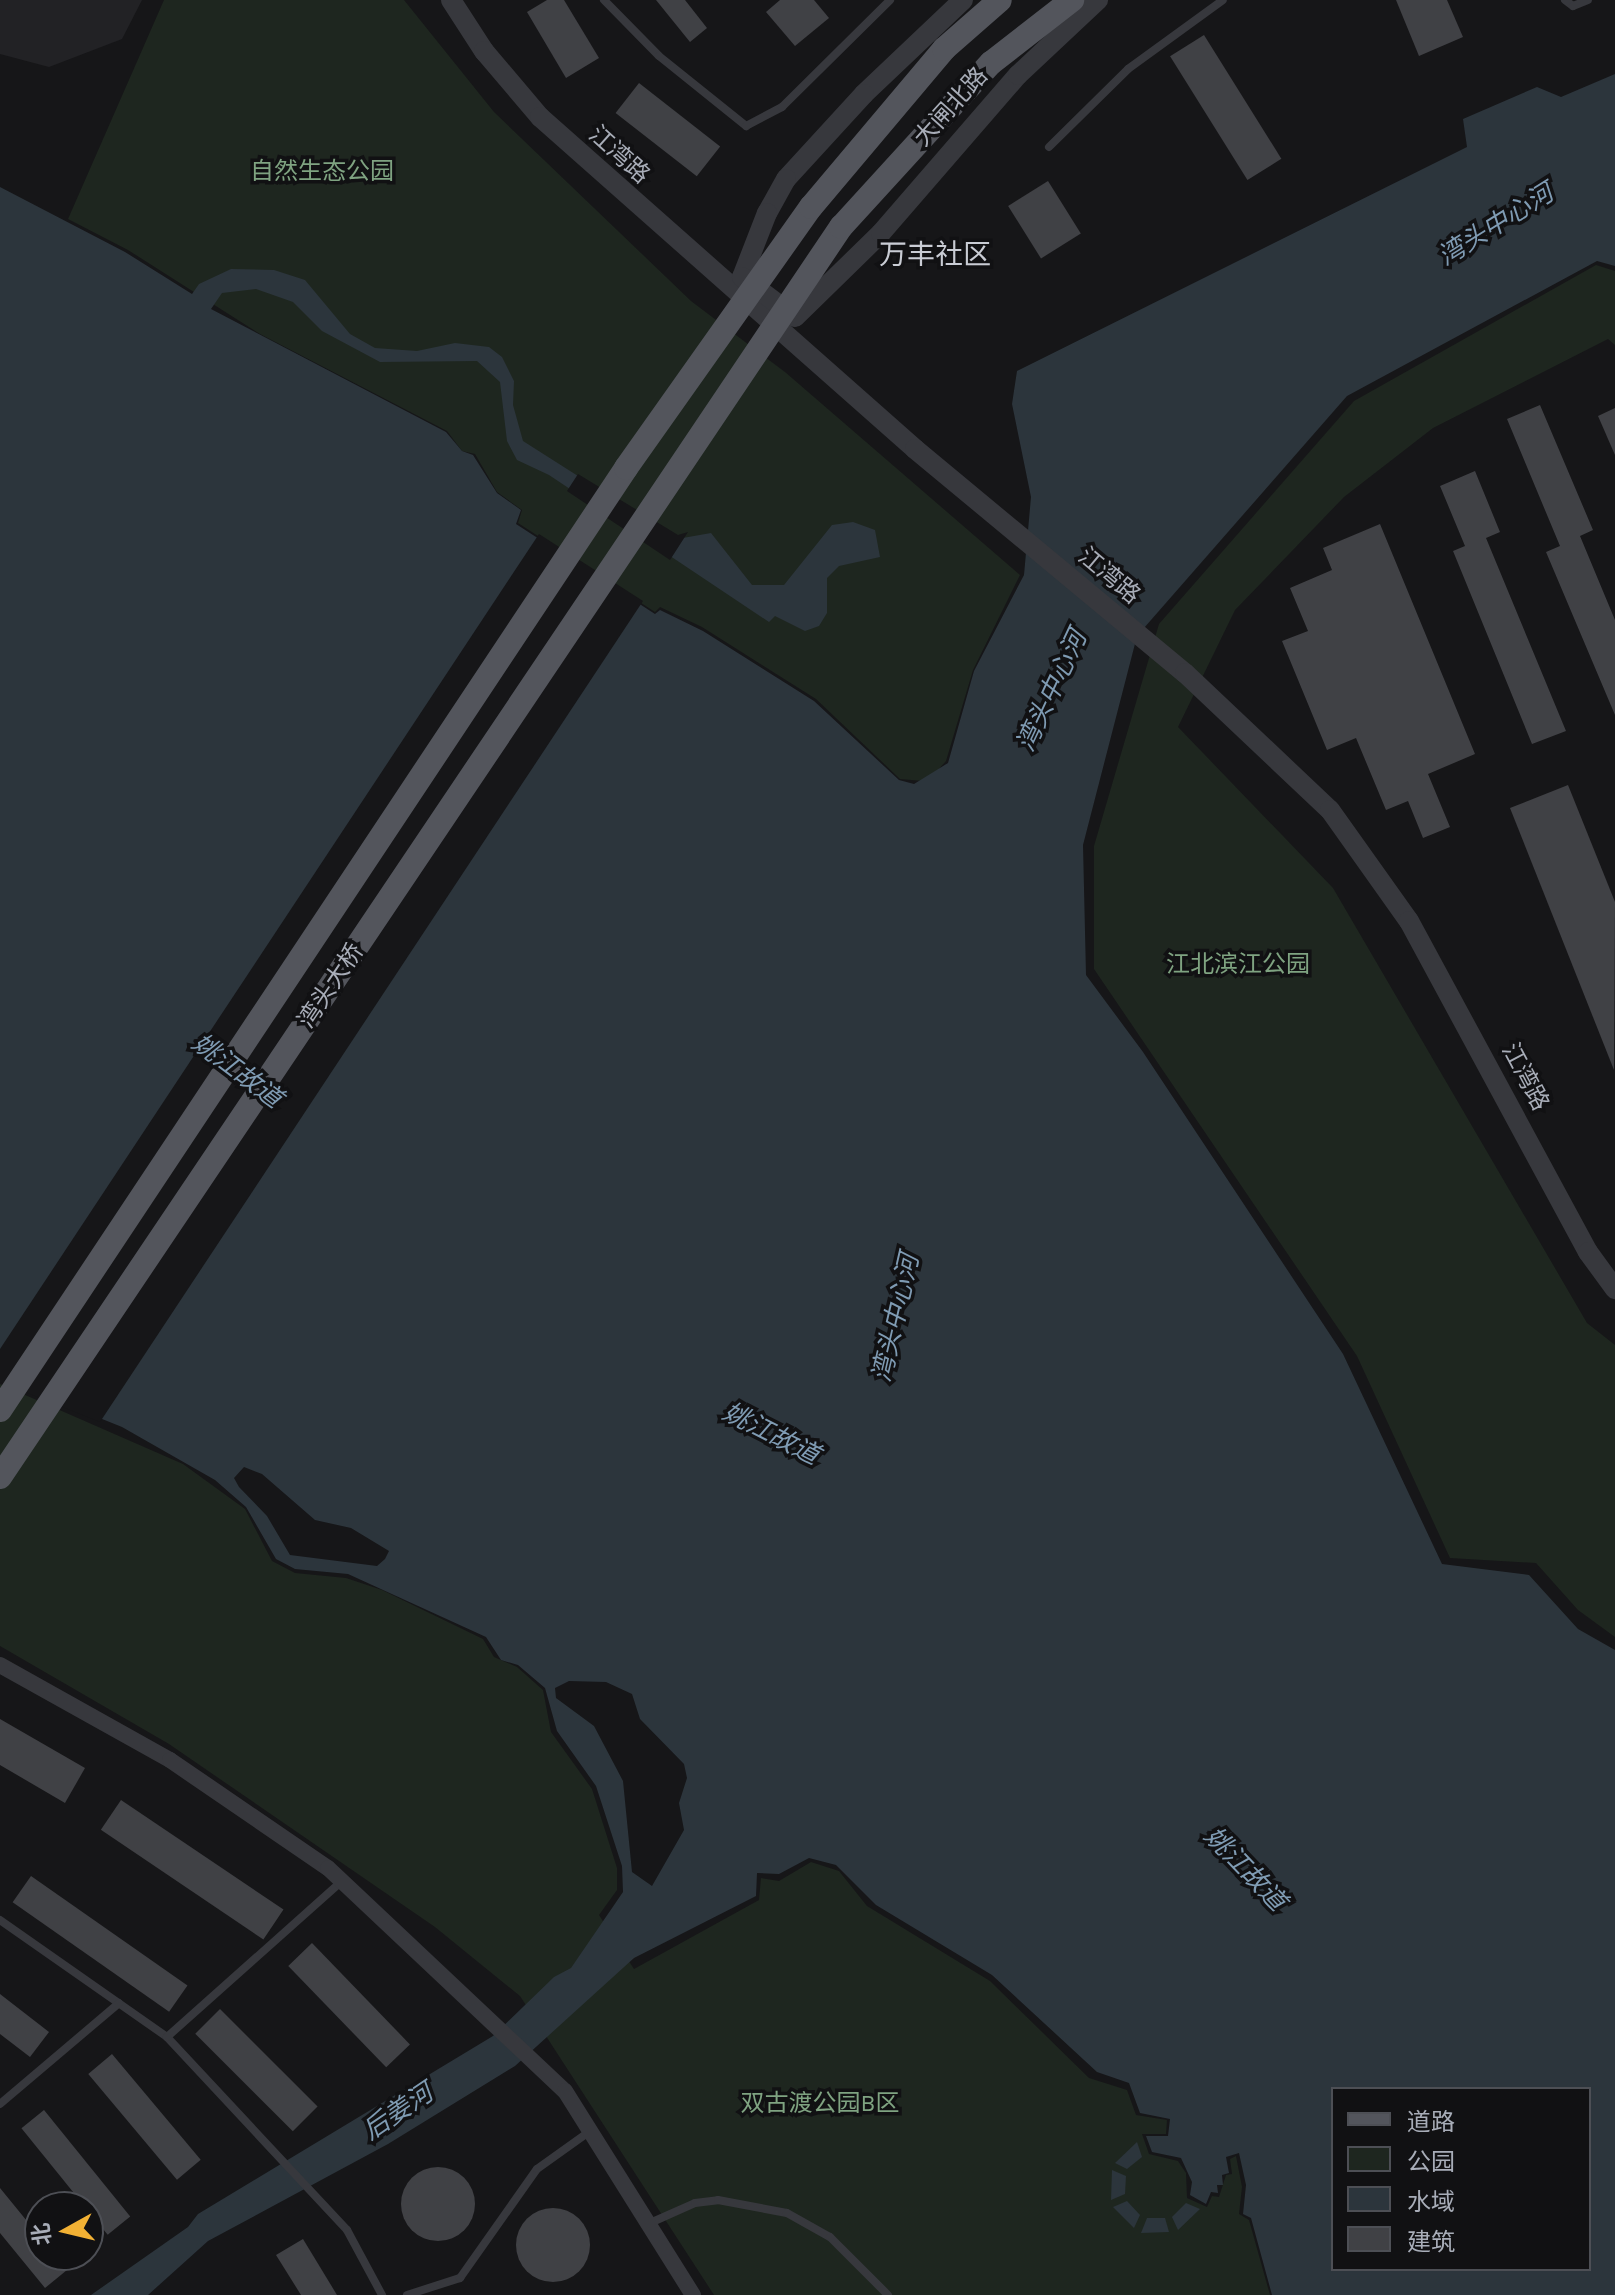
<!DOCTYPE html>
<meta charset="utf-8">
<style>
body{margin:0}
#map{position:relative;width:1615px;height:2295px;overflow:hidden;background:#161618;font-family:Karla,"Noto Sans SC",sans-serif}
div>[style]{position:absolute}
.built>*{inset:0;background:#222225}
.green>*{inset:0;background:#1e261f}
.water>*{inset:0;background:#2c353c}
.pier>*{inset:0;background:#161618}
.building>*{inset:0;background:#404145;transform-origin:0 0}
.round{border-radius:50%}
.service>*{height:8px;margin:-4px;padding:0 4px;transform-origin:4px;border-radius:4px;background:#37383d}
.minor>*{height:16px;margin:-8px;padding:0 8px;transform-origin:8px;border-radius:8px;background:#37383d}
.tertiary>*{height:20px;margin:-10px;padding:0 10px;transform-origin:10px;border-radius:10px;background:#37383d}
.primary>*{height:24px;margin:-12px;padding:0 12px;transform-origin:12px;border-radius:12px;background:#53555c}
span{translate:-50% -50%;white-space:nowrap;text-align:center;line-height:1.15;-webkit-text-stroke:7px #111113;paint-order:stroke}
.street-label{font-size:24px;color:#a8adb8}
.park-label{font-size:24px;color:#7fa381}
.water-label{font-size:26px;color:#7f9bb3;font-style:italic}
.quarter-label{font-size:28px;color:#c9ccd4}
.legend{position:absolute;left:1331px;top:2087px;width:260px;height:184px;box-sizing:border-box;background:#111113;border:2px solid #4d4f55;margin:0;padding:10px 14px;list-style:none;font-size:24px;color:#a8adb8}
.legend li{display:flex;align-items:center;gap:16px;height:40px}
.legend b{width:40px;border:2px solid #4d4f55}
.north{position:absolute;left:24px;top:2191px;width:80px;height:80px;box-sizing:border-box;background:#111113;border:2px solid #4d4f55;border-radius:50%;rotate:262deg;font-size:22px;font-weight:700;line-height:32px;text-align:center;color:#a8adb8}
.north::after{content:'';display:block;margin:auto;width:28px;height:36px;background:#f2b134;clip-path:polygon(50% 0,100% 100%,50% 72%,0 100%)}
</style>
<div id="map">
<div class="built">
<i style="clip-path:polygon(0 0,142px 0,122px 39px,49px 67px,0 54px)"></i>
</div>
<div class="green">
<i style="clip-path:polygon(164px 0,404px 0,494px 112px,691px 301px,785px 372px,1020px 575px,973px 670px,946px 761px,937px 771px,923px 781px,900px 779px,816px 699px,702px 627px,660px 607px,655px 612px,518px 523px,522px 510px,497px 492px,475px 454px,462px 451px,447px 431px,260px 334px,128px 250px,68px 219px)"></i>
<i style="clip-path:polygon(1596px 265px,1615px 271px,1615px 345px,1608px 339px,1433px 428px,1344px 497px,1235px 610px,1178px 727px,1333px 888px,1587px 1323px,1615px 1345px,1615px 1637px,1578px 1610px,1536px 1563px,1450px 1558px,1357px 1356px,1094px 969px,1094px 846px,1159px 624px,1354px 401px)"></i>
<i style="clip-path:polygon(0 1384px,183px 1464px,245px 1509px,272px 1561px,295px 1573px,346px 1578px,382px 1590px,483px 1639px,494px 1657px,517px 1667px,543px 1690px,551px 1732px,592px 1789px,617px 1868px,617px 1890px,599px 1915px,634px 1969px,759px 1900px,761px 1878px,779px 1881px,811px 1862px,839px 1871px,867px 1906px,990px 1981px,1089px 2078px,1127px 2090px,1136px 2115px,1167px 2120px,1166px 2134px,1142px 2134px,1149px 2154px,1178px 2161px,1186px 2173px,1187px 2198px,1207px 2207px,1212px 2196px,1219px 2197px,1226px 2175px,1232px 2174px,1230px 2159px,1236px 2156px,1242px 2187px,1239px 2214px,1249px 2220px,1270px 2295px,714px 2295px,520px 1996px,435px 1927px,169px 1744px,0 1646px)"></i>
</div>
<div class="water">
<i style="clip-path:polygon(evenodd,1615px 74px,1615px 266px,1597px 261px,1347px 396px,1137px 636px,1083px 845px,1086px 975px,1143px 1052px,1343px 1354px,1442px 1564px,1529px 1575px,1578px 1629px,1615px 1650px,1615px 2295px,1272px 2295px,1251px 2218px,1243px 2214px,1246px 2185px,1239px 2153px,1226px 2157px,1229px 2173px,1222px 2175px,1223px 2185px,1217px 2185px,1218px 2193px,1211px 2192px,1206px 2204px,1190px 2195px,1192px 2182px,1181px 2158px,1152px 2152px,1146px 2136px,1168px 2136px,1170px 2119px,1140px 2113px,1129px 2083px,1097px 2072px,992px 1975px,876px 1905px,836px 1865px,809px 1858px,779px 1874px,757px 1873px,756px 1896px,634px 1958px,515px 2066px,388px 2144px,208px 2241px,148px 2295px,91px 2295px,188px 2227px,198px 2214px,493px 2036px,554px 1977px,571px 1968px,623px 1892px,622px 1866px,596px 1786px,557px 1731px,545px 1688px,518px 1665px,501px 1660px,486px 1637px,348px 1574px,295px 1569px,276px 1559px,246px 1507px,215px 1480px,122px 1427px,0 1378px,0 187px,125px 252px,192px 294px,199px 284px,231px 269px,274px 270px,305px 280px,350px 334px,375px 348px,417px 351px,455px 343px,489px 347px,502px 357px,514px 381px,513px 405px,523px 441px,677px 539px,711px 533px,752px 585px,784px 585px,832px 525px,853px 522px,875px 530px,880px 557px,839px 566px,827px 578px,827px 613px,819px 626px,805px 631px,775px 616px,769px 622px,549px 475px,517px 460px,507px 441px,500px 382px,477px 361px,380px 362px,322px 331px,293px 302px,256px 289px,222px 293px,211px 309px,446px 432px,462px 451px,473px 455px,497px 493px,521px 510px,516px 524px,655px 614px,660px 610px,703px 631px,814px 701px,899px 780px,914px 784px,948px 763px,974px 671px,1024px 575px,1031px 497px,1012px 404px,1017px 371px,1467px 147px,1463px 119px,1537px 87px,1561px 97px,1615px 74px,244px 1467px,262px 1474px,315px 1520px,351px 1528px,389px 1551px,385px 1559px,377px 1566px,290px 1555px,267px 1516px,239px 1487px,234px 1478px,244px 1467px,1615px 74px,569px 1681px,606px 1682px,632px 1694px,640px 1719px,684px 1764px,687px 1778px,679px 1803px,684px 1830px,652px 1886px,632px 1872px,623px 1781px,594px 1726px,556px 1698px,555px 1688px,569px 1681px,1615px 74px,1333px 2089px,1589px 2089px,1589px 2269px,1333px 2269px,1333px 2089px)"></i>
<i style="clip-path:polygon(1137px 2142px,1142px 2157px,1127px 2169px,1115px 2163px)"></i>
<i style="clip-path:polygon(1112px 2170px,1126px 2176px,1125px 2194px,1111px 2200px)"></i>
<i style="clip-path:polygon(1127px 2201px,1140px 2215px,1134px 2228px,1113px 2207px)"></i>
<i style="clip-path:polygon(1186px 2203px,1200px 2209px,1178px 2230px,1172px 2217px)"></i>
<i style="clip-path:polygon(1147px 2218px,1165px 2218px,1169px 2232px,1141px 2233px)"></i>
</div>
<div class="pier">
<i style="clip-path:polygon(578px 474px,678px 535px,688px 532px,670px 560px,567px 491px)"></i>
<i style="clip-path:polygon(539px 534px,643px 601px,100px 1422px,0 1382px,0 1349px)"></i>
</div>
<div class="building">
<i style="clip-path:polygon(547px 0,564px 0,599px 58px,566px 78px,527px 12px)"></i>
<i style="clip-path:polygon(656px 0,685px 0,707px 28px,690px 42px)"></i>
<i style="clip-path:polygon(780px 0,814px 0,829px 18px,795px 46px,766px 12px)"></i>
<i style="clip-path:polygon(1396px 0,1447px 0,1463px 37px,1419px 56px)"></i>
<i style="left:1204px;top:35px;width:146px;height:40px;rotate:58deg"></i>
<i style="left:639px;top:83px;width:103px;height:38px;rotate:38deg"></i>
<i style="left:1048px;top:181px;width:62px;height:47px;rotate:58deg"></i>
<i style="clip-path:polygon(1540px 405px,1593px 530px,1580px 536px,1615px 620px,1615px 715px,1546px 552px,1560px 546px,1507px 419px)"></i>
<i style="clip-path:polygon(1615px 408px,1615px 455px,1598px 416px)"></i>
<i style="clip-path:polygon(1475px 471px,1500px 532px,1486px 538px,1566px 731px,1532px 744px,1453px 551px,1465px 546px,1440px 486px)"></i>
<i style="clip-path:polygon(1380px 524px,1475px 754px,1428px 774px,1450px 827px,1423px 838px,1408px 801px,1386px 810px,1356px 738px,1327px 750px,1282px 641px,1308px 631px,1290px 588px,1332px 570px,1323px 548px)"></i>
<i style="clip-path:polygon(1568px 785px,1615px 902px,1614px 1070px,1510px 808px)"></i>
<i style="clip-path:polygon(0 1719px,85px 1768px,65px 1803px,0 1765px)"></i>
<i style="left:121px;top:1800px;width:196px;height:36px;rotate:34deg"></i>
<i style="left:31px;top:1876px;width:191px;height:32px;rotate:35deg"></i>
<i style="left:312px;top:1943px;width:141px;height:33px;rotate:46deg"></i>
<i style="clip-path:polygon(0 1994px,49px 2032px,30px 2057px,0 2034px)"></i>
<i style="left:220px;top:2009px;width:138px;height:35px;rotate:45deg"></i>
<i style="left:112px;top:2054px;width:138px;height:31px;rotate:50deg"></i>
<i style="left:44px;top:2110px;width:137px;height:29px;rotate:51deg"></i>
<i class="round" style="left:401px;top:2167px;width:74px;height:74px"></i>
<i style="clip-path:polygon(0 2188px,40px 2237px,40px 2255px,55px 2255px,67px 2270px,45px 2288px,0 2233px)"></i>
<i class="round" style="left:516px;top:2208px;width:74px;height:74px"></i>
<i style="clip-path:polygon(303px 2239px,337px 2295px,301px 2295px,276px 2255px)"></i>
</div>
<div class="service">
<i style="left:604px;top:0;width:78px;rotate:45.5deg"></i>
<i style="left:659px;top:56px;width:112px;rotate:38.8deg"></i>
<i style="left:746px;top:126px;width:41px;rotate:-27.8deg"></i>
<i style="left:782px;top:107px;width:152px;rotate:-44.7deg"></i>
<i style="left:1565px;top:0;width:10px;rotate:37deg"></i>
<i style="left:1573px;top:6px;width:16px;rotate:-22deg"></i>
<i style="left:1049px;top:147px;width:111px;rotate:-44.6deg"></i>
<i style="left:1128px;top:69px;width:117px;rotate:-36deg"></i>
<i style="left:0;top:1920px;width:204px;rotate:35deg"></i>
<i style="left:167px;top:2037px;width:264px;rotate:47deg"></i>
<i style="left:347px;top:2230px;width:74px;rotate:61.7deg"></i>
<i style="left:167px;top:2037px;width:234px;rotate:-41.7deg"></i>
<i style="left:0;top:2104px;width:156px;rotate:-40.3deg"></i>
<i style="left:650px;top:2223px;width:49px;rotate:-24deg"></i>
<i style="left:695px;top:2203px;width:23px;rotate:-7deg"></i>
<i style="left:718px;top:2200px;width:70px;rotate:10.7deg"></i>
<i style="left:787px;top:2213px;width:49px;rotate:29.2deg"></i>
<i style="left:830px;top:2237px;width:82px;rotate:45deg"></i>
<i style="left:407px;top:2295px;width:56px;rotate:-17.8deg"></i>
<i style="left:460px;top:2278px;width:133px;rotate:-54.8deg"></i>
<i style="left:537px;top:2169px;width:65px;rotate:-35.6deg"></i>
</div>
<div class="minor">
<i style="left:0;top:1665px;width:195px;rotate:29.2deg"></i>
<i style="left:170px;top:1760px;width:191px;rotate:34.4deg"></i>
<i style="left:328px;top:1868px;width:325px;rotate:43.3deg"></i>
<i style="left:565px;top:2091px;width:241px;rotate:57.9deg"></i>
</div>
<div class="tertiary">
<i style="left:451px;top:0;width:61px;rotate:57.1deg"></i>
<i style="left:484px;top:51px;width:87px;rotate:49.7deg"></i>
<i style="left:540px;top:117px;width:501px;rotate:41.52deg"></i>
<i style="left:915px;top:449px;width:351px;rotate:39.7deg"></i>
<i style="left:1185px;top:673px;width:199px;rotate:43.4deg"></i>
<i style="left:1330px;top:810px;width:136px;rotate:54.6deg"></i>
<i style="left:1409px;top:921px;width:376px;rotate:61.6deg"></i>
<i style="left:1588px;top:1252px;width:46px;rotate:53.9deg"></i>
<i style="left:963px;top:0;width:137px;rotate:136.5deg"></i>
<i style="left:864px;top:94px;width:115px;rotate:132.5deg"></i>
<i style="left:786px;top:179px;width:39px;rotate:119deg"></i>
<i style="left:767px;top:213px;width:69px;rotate:111.3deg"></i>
<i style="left:742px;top:277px;width:66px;rotate:37deg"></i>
<i style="left:795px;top:317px;width:120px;rotate:-44.3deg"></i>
<i style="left:881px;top:233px;width:209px;rotate:-49.1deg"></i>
<i style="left:1018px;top:75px;width:110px;rotate:-43.2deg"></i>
</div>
<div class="primary">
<i style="left:0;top:1410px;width:1131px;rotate:-56.39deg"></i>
<i style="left:626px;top:468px;width:320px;rotate:-54.7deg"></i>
<i style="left:811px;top:207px;width:207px;rotate:-49.9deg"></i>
<i style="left:944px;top:49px;width:74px;rotate:-41.2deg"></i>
<i style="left:0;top:1477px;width:1507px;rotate:-56.07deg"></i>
<i style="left:841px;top:227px;width:222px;rotate:-47.6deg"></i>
<i style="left:991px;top:63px;width:103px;rotate:-37.9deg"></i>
</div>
<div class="street-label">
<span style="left:951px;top:107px;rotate:-48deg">大闸北路</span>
<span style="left:619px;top:155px;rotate:42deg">江湾路</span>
<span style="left:1109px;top:576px;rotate:40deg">江湾路</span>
<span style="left:331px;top:986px;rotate:-56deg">湾头大桥</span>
<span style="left:1525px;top:1077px;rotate:62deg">江湾路</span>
</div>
<div class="park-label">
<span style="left:322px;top:172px">自然生态公园</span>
<span style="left:1238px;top:965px">江北滨江公园</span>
<span style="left:820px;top:2104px">双古渡公园B区</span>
</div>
<div class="water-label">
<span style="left:1496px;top:225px;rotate:-32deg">湾头中心河</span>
<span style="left:1052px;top:691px;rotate:-65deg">湾头中心河</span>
<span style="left:237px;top:1071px;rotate:37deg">姚江故道</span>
<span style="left:896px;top:1318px;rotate:-77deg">湾头中心河</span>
<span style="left:771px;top:1434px;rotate:27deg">姚江故道</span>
<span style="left:1245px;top:1869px;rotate:46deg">姚江故道</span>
<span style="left:398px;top:2112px;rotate:-34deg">后姜河</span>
</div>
<div class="quarter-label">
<span style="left:935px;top:255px">万丰社区</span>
</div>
<ul class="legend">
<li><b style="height:10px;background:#53555c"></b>道路</li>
<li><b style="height:22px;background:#1e261f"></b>公园</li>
<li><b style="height:22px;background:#2c353c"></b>水域</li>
<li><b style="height:22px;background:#404145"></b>建筑</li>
</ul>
<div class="north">北</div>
</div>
